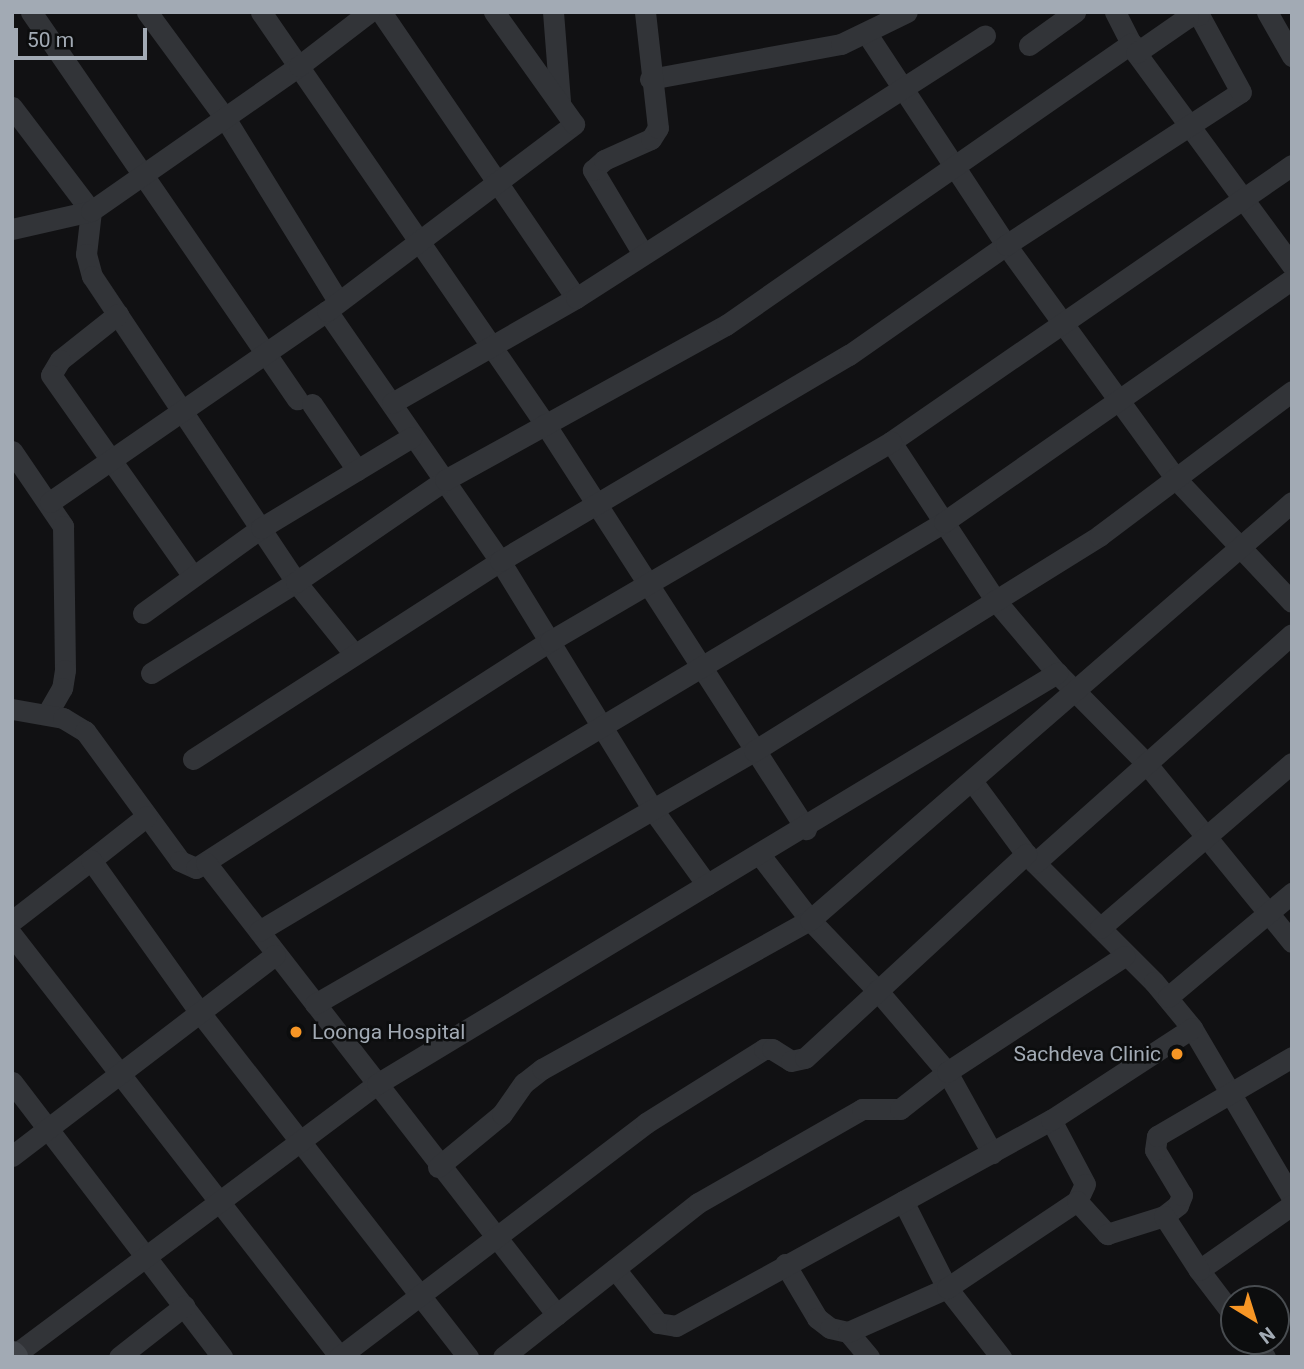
<!DOCTYPE html>
<style>
body{margin:0}
#map{position:relative;width:1304px;height:1369px;overflow:hidden;background:#111113;font-family:Roboto,sans-serif}
div>[style]{position:absolute}
.street>*{height:21px;margin:-10.5px;padding:0 10.5px;transform-origin:10.5px;border-radius:10.5px;background:#323438}
.secondary>*{height:28px;margin:-14px;padding:0 14px;transform-origin:14px;border-radius:14px;background:#404348}
.dots>*{width:19px;height:19px;translate:-50% -50%;box-sizing:border-box;border:4px solid #0c0d0e;border-radius:50%}
span{translate:-50% -50%;white-space:nowrap;text-align:center;line-height:1.15;-webkit-text-stroke:5px #0c0d0e;paint-order:stroke}
.poi-label{font-size:21px;color:#a2aab4}
.left{translate:0 -50%;text-align:left}
.right{translate:-100% -50%;text-align:right}
.frame{position:absolute;inset:0;border:14px solid #a2aab4;pointer-events:none}
.north{position:absolute;left:1220px;top:1285px;width:70px;height:70px;box-sizing:border-box;background:#0c0d0e;border:2px solid #484c50;border-radius:50%;rotate:142deg;font-size:19px;font-weight:700;line-height:28px;text-align:center;color:#a2aab4}
.north::after{content:'';display:block;margin:auto;width:24px;height:32px;background:#f79625;clip-path:polygon(50% 0,100% 100%,50% 72%,0 100%)}
.scale{position:absolute;left:14px;top:28px;width:133px;height:32px;box-sizing:border-box;border:4px solid #a2aab4;border-top:0;padding-left:9px;font-size:21px;line-height:24px;white-space:nowrap;color:#a2aab4;-webkit-text-stroke:5px #0c0d0e;paint-order:stroke}
</style>
<div id="map">
<div class="street">
<i style="left:31px;top:12px;width:470px;rotate:55.5deg"></i>
<i style="left:147px;top:12px;width:132px;rotate:53.7deg"></i>
<i style="left:225px;top:118px;width:215px;rotate:58.3deg"></i>
<i style="left:261px;top:12px;width:500px;rotate:55.42deg"></i>
<i style="left:545px;top:424px;width:482px;rotate:57.2deg"></i>
<i style="left:381px;top:12px;width:346px;rotate:55.7deg"></i>
<i style="left:553px;top:12px;width:89px;rotate:85.5deg"></i>
<i style="left:1115px;top:12px;width:46px;rotate:62.9deg"></i>
<i style="left:1136px;top:53px;width:263px;rotate:53.7deg"></i>
<i style="left:1267px;top:12px;width:51px;rotate:60.4deg"></i>
<i style="left:867px;top:34px;width:253px;rotate:56.6deg"></i>
<i style="left:1006px;top:245px;width:288px;rotate:54deg"></i>
<i style="left:1175px;top:478px;width:170px;rotate:46.7deg"></i>
<i style="left:1029px;top:45px;width:57px;rotate:-35.7deg"></i>
<i style="left:650px;top:79px;width:194px;rotate:-10.4deg"></i>
<i style="left:841px;top:44px;width:73px;rotate:-25.9deg"></i>
<i style="left:12px;top:107px;width:131px;rotate:52.8deg"></i>
<i style="left:91px;top:211px;width:43px;rotate:96.6deg"></i>
<i style="left:86px;top:254px;width:23px;rotate:75deg"></i>
<i style="left:92px;top:276px;width:368px;rotate:56.3deg"></i>
<i style="left:296px;top:582px;width:92px;rotate:51.1deg"></i>
<i style="left:1292px;top:165px;width:487px;rotate:145.4deg"></i>
<i style="left:891px;top:442px;width:189px;rotate:56.6deg"></i>
<i style="left:995px;top:600px;width:96px;rotate:49.7deg"></i>
<i style="left:1057px;top:673px;width:127px;rotate:45.3deg"></i>
<i style="left:1146px;top:763px;width:231px;rotate:50.8deg"></i>
<i style="left:12px;top:229px;width:81px;rotate:-12.8deg"></i>
<i style="left:91px;top:211px;width:254px;rotate:-34.9deg"></i>
<i style="left:299px;top:66px;width:88px;rotate:-37.6deg"></i>
<i style="left:643px;top:254px;width:98px;rotate:-120.8deg"></i>
<i style="left:593px;top:170px;width:15px;rotate:-42deg"></i>
<i style="left:604px;top:160px;width:51px;rotate:-24.1deg"></i>
<i style="left:651px;top:139px;width:13px;rotate:-58deg"></i>
<i style="left:658px;top:128px;width:117px;rotate:-96.4deg"></i>
<i style="left:327px;top:311px;width:304px;rotate:55.3deg"></i>
<i style="left:500px;top:561px;width:292px;rotate:58.4deg"></i>
<i style="left:653px;top:810px;width:92px;rotate:54.2deg"></i>
<i style="left:118px;top:314px;width:74px;rotate:141.6deg"></i>
<i style="left:60px;top:360px;width:17px;rotate:121deg"></i>
<i style="left:51px;top:375px;width:245px;rotate:54.8deg"></i>
<i style="left:392px;top:403px;width:212px;rotate:-29.7deg"></i>
<i style="left:576px;top:298px;width:486px;rotate:-32.7deg"></i>
<i style="left:312px;top:404px;width:80px;rotate:55.7deg"></i>
<i style="left:12px;top:451px;width:91px;rotate:55.8deg"></i>
<i style="left:63px;top:526px;width:144px;rotate:89.2deg"></i>
<i style="left:65px;top:670px;width:18px;rotate:99deg"></i>
<i style="left:62px;top:688px;width:30px;rotate:120deg"></i>
<i style="left:50px;top:502px;width:336px;rotate:-34.6deg"></i>
<i style="left:327px;top:311px;width:310px;rotate:-37.1deg"></i>
<i style="left:574px;top:124px;width:138px;rotate:-125.5deg"></i>
<i style="left:143px;top:613px;width:145px;rotate:-35.8deg"></i>
<i style="left:261px;top:528px;width:176px;rotate:-31.1deg"></i>
<i style="left:151px;top:673px;width:171px;rotate:-32.1deg"></i>
<i style="left:296px;top:582px;width:181px;rotate:-34.4deg"></i>
<i style="left:445px;top:480px;width:321px;rotate:-28.9deg"></i>
<i style="left:726px;top:325px;width:494px;rotate:-34.8deg"></i>
<i style="left:12px;top:709px;width:52px;rotate:10deg"></i>
<i style="left:63px;top:718px;width:26px;rotate:31deg"></i>
<i style="left:85px;top:731px;width:161px;rotate:53.8deg"></i>
<i style="left:180px;top:861px;width:17px;rotate:24deg"></i>
<i style="left:196px;top:868px;width:421px;rotate:-32.7deg"></i>
<i style="left:550px;top:641px;width:395px;rotate:-30.3deg"></i>
<i style="left:193px;top:759px;width:365px;rotate:-32.8deg"></i>
<i style="left:500px;top:561px;width:405px;rotate:-30.6deg"></i>
<i style="left:849px;top:355px;width:192px;rotate:-35deg"></i>
<i style="left:1006px;top:245px;width:280px;rotate:-33.1deg"></i>
<i style="left:1241px;top:92px;width:88px;rotate:-118.6deg"></i>
<i style="left:1199px;top:15px;width:11px;rotate:170deg"></i>
<i style="left:1188px;top:17px;width:63px;rotate:145.3deg"></i>
<i style="left:972px;top:781px;width:91px;rotate:53.5deg"></i>
<i style="left:1026px;top:854px;width:181px;rotate:45deg"></i>
<i style="left:1154px;top:982px;width:60px;rotate:50.4deg"></i>
<i style="left:1192px;top:1028px;width:197px;rotate:59.5deg"></i>
<i style="left:760px;top:855px;width:82px;rotate:52.4deg"></i>
<i style="left:810px;top:920px;width:97px;rotate:46.3deg"></i>
<i style="left:877px;top:990px;width:108px;rotate:49.5deg"></i>
<i style="left:947px;top:1072px;width:93px;rotate:60.9deg"></i>
<i style="left:91px;top:860px;width:71px;rotate:-38.2deg"></i>
<i style="left:206px;top:863px;width:572px;rotate:52.17deg"></i>
<i style="left:1035px;top:863px;width:344px;rotate:-41.7deg"></i>
<i style="left:12px;top:921px;width:100px;rotate:-37.7deg"></i>
<i style="left:91px;top:860px;width:189px;rotate:54.5deg"></i>
<i style="left:201px;top:1014px;width:435px;rotate:52.1deg"></i>
<i style="left:1100px;top:928px;width:253px;rotate:-40.7deg"></i>
<i style="left:259px;top:931px;width:798px;rotate:-30.84deg"></i>
<i style="left:944px;top:522px;width:424px;rotate:-34.9deg"></i>
<i style="left:12px;top:935px;width:534px;rotate:52.14deg"></i>
<i style="left:1168px;top:997px;width:162px;rotate:-40deg"></i>
<i style="left:315px;top:1004px;width:507px;rotate:-29.96deg"></i>
<i style="left:754px;top:751px;width:407px;rotate:-31.9deg"></i>
<i style="left:1099px;top:536px;width:241px;rotate:-36.9deg"></i>
<i style="left:12px;top:1082px;width:346px;rotate:52.6deg"></i>
<i style="left:1051px;top:1120px;width:72px;rotate:62deg"></i>
<i style="left:1085px;top:1184px;width:19px;rotate:115deg"></i>
<i style="left:12px;top:1156px;width:331px;rotate:-37.4deg"></i>
<i style="left:438px;top:1167px;width:83px;rotate:-39.6deg"></i>
<i style="left:502px;top:1114px;width:38px;rotate:-55deg"></i>
<i style="left:524px;top:1083px;width:23px;rotate:-38deg"></i>
<i style="left:542px;top:1069px;width:307px;rotate:-29.1deg"></i>
<i style="left:810px;top:920px;width:638px;rotate:-40.93deg"></i>
<i style="left:903px;top:1201px;width:97px;rotate:63.2deg"></i>
<i style="left:947px;top:1288px;width:88px;rotate:52deg"></i>
<i style="left:1164px;top:1216px;width:18px;rotate:-38deg"></i>
<i style="left:1178px;top:1205px;width:11px;rotate:-68deg"></i>
<i style="left:1182px;top:1195px;width:52px;rotate:-121deg"></i>
<i style="left:1155px;top:1150px;width:14px;rotate:-82deg"></i>
<i style="left:1157px;top:1136px;width:156px;rotate:-30.3deg"></i>
<i style="left:785px;top:1264px;width:63px;rotate:59.3deg"></i>
<i style="left:817px;top:1318px;width:16px;rotate:38deg"></i>
<i style="left:830px;top:1328px;width:18px;rotate:13deg"></i>
<i style="left:848px;top:1332px;width:33px;rotate:50deg"></i>
<i style="left:615px;top:1269px;width:69px;rotate:51.5deg"></i>
<i style="left:658px;top:1323px;width:18px;rotate:9deg"></i>
<i style="left:676px;top:1326px;width:428px;rotate:-28.8deg"></i>
<i style="left:1051px;top:1120px;width:168px;rotate:-33.1deg"></i>
<i style="left:1234px;top:1316px;width:58px;rotate:-127.3deg"></i>
<i style="left:1199px;top:1270px;width:113px;rotate:-35deg"></i>
<i style="left:848px;top:1332px;width:108px;rotate:-24deg"></i>
<i style="left:947px;top:1288px;width:156px;rotate:-33.8deg"></i>
<i style="left:1077px;top:1201px;width:45px;rotate:47.7deg"></i>
<i style="left:1107px;top:1234px;width:60px;rotate:-17.5deg"></i>
<i style="left:1164px;top:1216px;width:64px;rotate:57.1deg"></i>
<i style="left:1253px;top:1341px;width:20px;rotate:53deg"></i>
<i style="left:13px;top:1356px;width:454px;rotate:-36.8deg"></i>
<i style="left:377px;top:1084px;width:795px;rotate:-31.15deg"></i>
<i style="left:119px;top:1357px;width:83px;rotate:-38.1deg"></i>
<i style="left:339px;top:1357px;width:386px;rotate:-37.3deg"></i>
<i style="left:646px;top:1123px;width:139px;rotate:-32.1deg"></i>
<i style="left:764px;top:1049px;width:8px"></i>
<i style="left:772px;top:1049px;width:22px;rotate:32deg"></i>
<i style="left:791px;top:1061px;width:14px;rotate:-12deg"></i>
<i style="left:805px;top:1058px;width:301px;rotate:-42.7deg"></i>
<i style="left:503px;top:1357px;width:248px;rotate:-38.3deg"></i>
<i style="left:698px;top:1203px;width:189px;rotate:-29.8deg"></i>
<i style="left:862px;top:1109px;width:38px"></i>
<i style="left:900px;top:1109px;width:60px;rotate:-38.2deg"></i>
<i style="left:947px;top:1072px;width:212px;rotate:-33.2deg"></i>
</div>
<div class="secondary">
<i style="left:12px;top:1355px;width:3px;rotate:45deg"></i>
</div>
<div class="dots">
<i style="left:296px;top:1032px;background:#f79625"></i>
<i style="left:1177px;top:1054px;background:#f79625"></i>
</div>
<div class="poi-label">
<span class="left" style="left:312px;top:1032px">Loonga Hospital</span>
<span class="right" style="left:1161px;top:1054px">Sachdeva Clinic</span>
</div>
<div class="frame"></div>
<div class="north">N</div>
<div class="scale">50 m</div>
</div>
